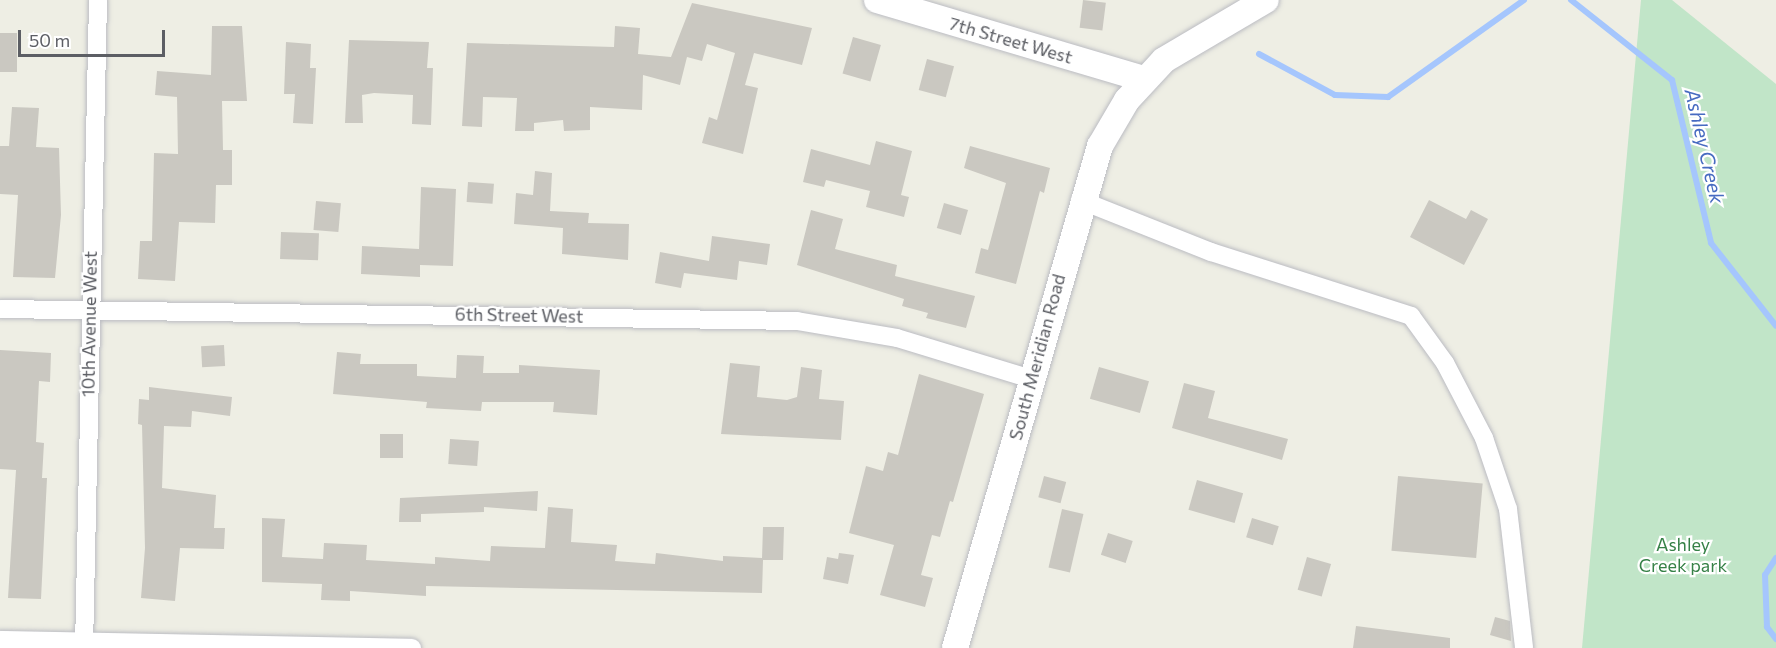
<!DOCTYPE html>
<style>
body{margin:0}
#map{position:relative;width:1776px;height:648px;overflow:hidden;background:#eeeee4;font-family:Commissioner,sans-serif}
div>[style]{position:absolute}
.green>*{inset:0;background:#c1e5c8}
.stream>*{height:6px;margin:-3px;padding:0 3px;transform-origin:3px;border-radius:3px;background:#a5c6fd}
.building>*{inset:0;background:#cac8c1;transform-origin:0 0}
.roads{filter:drop-shadow(0 0 2px #bbbcc2) drop-shadow(0 0 2px #bbbcc2)}
.street>*{height:18px;margin:-9px;padding:0 9px;transform-origin:9px;border-radius:9px;background:#fff}
.secondary>*{height:26px;margin:-13px;padding:0 13px;transform-origin:13px;border-radius:13px;background:#fff}
span{translate:-50% -50%;white-space:nowrap;text-align:center;line-height:1.15;-webkit-text-stroke:4.5px #fff;paint-order:stroke}
.street-label{font-size:18px;color:#5c5e64}
.park-label{font-size:18px;color:#368147}
.water-label{font-size:20px;color:#476bc1;font-style:italic}
.scale{position:absolute;left:18px;top:30px;width:147px;height:27px;box-sizing:border-box;border:3px solid #5c5e64;border-top:0;padding-left:8px;font-size:18px;line-height:21px;white-space:nowrap;color:#5c5e64;-webkit-text-stroke:4px #fff;paint-order:stroke}
</style>
<div id="map">
<div class="green">
<i style="clip-path:polygon(1641px 0,1672px 0,1776px 84px,1776px 648px,1582px 648px)"></i>
</div>
<div class="stream">
<i style="left:1571px;top:0;width:129px;rotate:38.4deg"></i>
<i style="left:1672px;top:80px;width:168px;rotate:76.5deg"></i>
<i style="left:1711px;top:243px;width:105px;rotate:51.9deg"></i>
<i style="left:1259px;top:54px;width:86px;rotate:28.3deg"></i>
<i style="left:1335px;top:95px;width:53px;rotate:2.2deg"></i>
<i style="left:1388px;top:97px;width:167px;rotate:-35.5deg"></i>
<i style="left:1776px;top:558px;width:20px;rotate:123deg"></i>
<i style="left:1765px;top:575px;width:52px;rotate:87.8deg"></i>
<i style="left:1767px;top:627px;width:15px;rotate:53deg"></i>
</div>
<div class="building">
<i style="left:1083px;top:0;width:23px;height:28px;rotate:7deg"></i>
<i style="clip-path:polygon(692px 3px,812px 28px,802px 65px,754px 53px,745px 85px,758px 88px,743px 154px,702px 143px,709px 117px,717px 120px,735px 53px,707px 44px,702px 61px,687px 57px,680px 85px,643px 75px,642px 110px,590px 107px,590px 130px,564px 131px,563px 120px,534px 123px,534px 131px,515px 131px,517px 98px,483px 97px,482px 127px,462px 126px,467px 43px,614px 47px,615px 26px,640px 28px,638px 54px,671px 57px)"></i>
<i style="clip-path:polygon(212px 26px,242px 26px,247px 101px,222px 101px,223px 150px,232px 150px,232px 185px,216px 185px,215px 223px,179px 222px,175px 281px,138px 279px,140px 241px,152px 241px,154px 153px,178px 154px,177px 97px,155px 95px,157px 71px,211px 75px)"></i>
<i style="left:0;top:33px;width:17px;height:39px"></i>
<i style="left:853px;top:37px;width:29px;height:38px;rotate:16deg"></i>
<i style="clip-path:polygon(349px 40px,429px 42px,427px 68px,433px 68px,431px 125px,412px 124px,413px 95px,374px 93px,362px 95px,363px 123px,345px 123px)"></i>
<i style="clip-path:polygon(286px 42px,311px 44px,310px 68px,316px 68px,313px 124px,293px 123px,295px 94px,284px 94px)"></i>
<i style="left:927px;top:59px;width:28px;height:32px;rotate:15deg"></i>
<i style="clip-path:polygon(12px 107px,39px 108px,36px 147px,59px 148px,61px 215px,55px 278px,13px 277px,18px 195px,0 194px,0 146px,9px 146px)"></i>
<i style="clip-path:polygon(876px 141px,912px 151px,901px 195px,909px 197px,904px 217px,866px 207px,870px 191px,826px 180px,824px 187px,803px 182px,811px 149px,870px 165px)"></i>
<i style="clip-path:polygon(970px 146px,1050px 168px,1044px 193px,1040px 191px,1016px 284px,975px 273px,981px 248px,988px 250px,1006px 183px,964px 168px)"></i>
<i style="clip-path:polygon(535px 171px,552px 173px,550px 211px,589px 213px,588px 223px,629px 224px,628px 260px,562px 254px,563px 228px,514px 224px,516px 193px,533px 195px)"></i>
<i style="left:468px;top:182px;width:26px;height:20px;rotate:4deg"></i>
<i style="clip-path:polygon(421px 187px,456px 189px,453px 266px,420px 265px,420px 277px,361px 274px,362px 246px,419px 249px)"></i>
<i style="clip-path:polygon(1429px 200px,1466px 219px,1471px 210px,1488px 219px,1464px 265px,1410px 237px)"></i>
<i style="left:316px;top:201px;width:25px;height:29px;rotate:5deg"></i>
<i style="left:944px;top:203px;width:25px;height:26px;rotate:16deg"></i>
<i style="clip-path:polygon(811px 210px,843px 219px,835px 249px,897px 265px,895px 276px,975px 296px,966px 328px,926px 318px,928px 313px,902px 306px,904px 299px,797px 265px)"></i>
<i style="left:281px;top:232px;width:38px;height:27px;rotate:2deg"></i>
<i style="clip-path:polygon(712px 236px,770px 244px,767px 265px,739px 261px,737px 280px,684px 273px,681px 288px,655px 283px,660px 252px,709px 261px)"></i>
<i style="left:224px;top:345px;width:21px;height:23px;rotate:87deg"></i>
<i style="clip-path:polygon(0 350px,51px 353px,50px 382px,39px 381px,36px 442px,44px 443px,42px 478px,47px 478px,41px 599px,8px 598px,16px 470px,0 469px)"></i>
<i style="clip-path:polygon(337px 352px,361px 354px,360px 364px,417px 364px,417px 376px,456px 378px,457px 355px,484px 356px,483px 373px,519px 373px,519px 365px,600px 370px,597px 415px,553px 412px,554px 402px,482px 402px,481px 411px,426px 408px,427px 402px,333px 394px)"></i>
<i style="clip-path:polygon(730px 363px,760px 366px,757px 397px,787px 400px,797px 397px,801px 367px,822px 370px,819px 399px,844px 401px,841px 440px,721px 434px)"></i>
<i style="left:1099px;top:367px;width:52px;height:33px;rotate:16deg"></i>
<i style="clip-path:polygon(919px 374px,984px 394px,953px 502px,950px 501px,940px 537px,932px 535px,921px 575px,933px 578px,925px 607px,880px 595px,894px 545px,849px 533px,866px 466px,883px 471px,888px 452px,898px 455px)"></i>
<i style="clip-path:polygon(1184px 383px,1215px 391px,1208px 418px,1288px 439px,1282px 460px,1172px 428px)"></i>
<i style="clip-path:polygon(149px 387px,232px 397px,230px 416px,192px 411px,191px 427px,164px 426px,162px 488px,216px 495px,214px 528px,225px 528px,224px 549px,180px 548px,175px 601px,141px 598px,145px 548px,142px 425px,138px 424px,139px 399px,149px 400px)"></i>
<i style="left:380px;top:434px;width:23px;height:24px"></i>
<i style="left:450px;top:439px;width:29px;height:25px;rotate:4deg"></i>
<i style="left:1044px;top:476px;width:23px;height:22px;rotate:15deg"></i>
<i style="left:1398px;top:476px;width:85px;height:75px;rotate:5deg"></i>
<i style="left:1197px;top:480px;width:48px;height:31px;rotate:16deg"></i>
<i style="clip-path:polygon(538px 491px,537px 511px,484px 507px,484px 512px,421px 514px,421px 522px,399px 522px,400px 498px)"></i>
<i style="clip-path:polygon(548px 507px,573px 509px,571px 542px,617px 545px,615px 561px,655px 564px,656px 553px,723px 561px,723px 556px,762px 558px,763px 527px,784px 527px,783px 560px,763px 560px,762px 593px,426px 586px,426px 596px,350px 591px,350px 601px,321px 600px,322px 584px,262px 582px,262px 518px,285px 519px,282px 557px,323px 559px,324px 543px,367px 545px,366px 560px,435px 564px,435px 557px,490px 561px,491px 546px,545px 548px)"></i>
<i style="left:1062px;top:509px;width:22px;height:60px;rotate:13deg"></i>
<i style="left:1252px;top:518px;width:28px;height:20px;rotate:17deg"></i>
<i style="left:1108px;top:533px;width:26px;height:23px;rotate:18deg"></i>
<i style="clip-path:polygon(839px 553px,854px 555px,848px 584px,823px 579px,827px 557px,838px 559px)"></i>
<i style="left:1307px;top:557px;width:25px;height:34px;rotate:16deg"></i>
<i style="clip-path:polygon(1495px 617px,1510px 621px,1511px 641px,1490px 635px)"></i>
<i style="clip-path:polygon(1356px 626px,1450px 638px,1450px 648px,1353px 648px)"></i>
</div>
<div class="roads">
<div class="street">
<i style="left:1080px;top:200px;width:141px;rotate:21.7deg"></i>
<i style="left:1211px;top:252px;width:210px;rotate:17.7deg"></i>
<i style="left:1411px;top:316px;width:58px;rotate:54.1deg"></i>
<i style="left:1445px;top:363px;width:85px;rotate:62.5deg"></i>
<i style="left:1484px;top:438px;width:75px;rotate:71.3deg"></i>
<i style="left:1508px;top:509px;width:140px;rotate:83.4deg"></i>
<i style="left:0;top:309px;width:797px;rotate:0.86deg"></i>
<i style="left:797px;top:321px;width:101px;rotate:9.6deg"></i>
<i style="left:897px;top:338px;width:140px;rotate:17deg"></i>
<i style="left:0;top:640px;width:412px;rotate:1.1deg"></i>
<i style="left:84px;top:648px;width:648px;rotate:-88.76deg"></i>
</div>
<div class="secondary">
<i style="left:877px;top:0;width:278px;rotate:16.5deg"></i>
<i style="left:955px;top:648px;width:523px;rotate:-73.89deg"></i>
<i style="left:1100px;top:146px;width:53px;rotate:-59.6deg"></i>
<i style="left:1127px;top:100px;width:54px;rotate:-47.2deg"></i>
<i style="left:1164px;top:60px;width:118px;rotate:-30.5deg"></i>
</div>
</div>
<div class="street-label">
<span style="left:1011px;top:40px;rotate:16deg">7th Street West</span>
<span style="left:519px;top:315px;rotate:1deg">6th Street West</span>
<span style="left:89px;top:324px;rotate:-89deg">10th Avenue West</span>
<span style="left:1037px;top:357px;rotate:-75deg">South Meridian Road</span>
</div>
<div class="park-label">
<span style="left:1683px;top:555px">Ashley<br>Creek park</span>
</div>
<div class="water-label">
<span style="left:1705px;top:146px;rotate:77deg">Ashley Creek</span>
</div>
<div class="scale">50 m</div>
</div>
